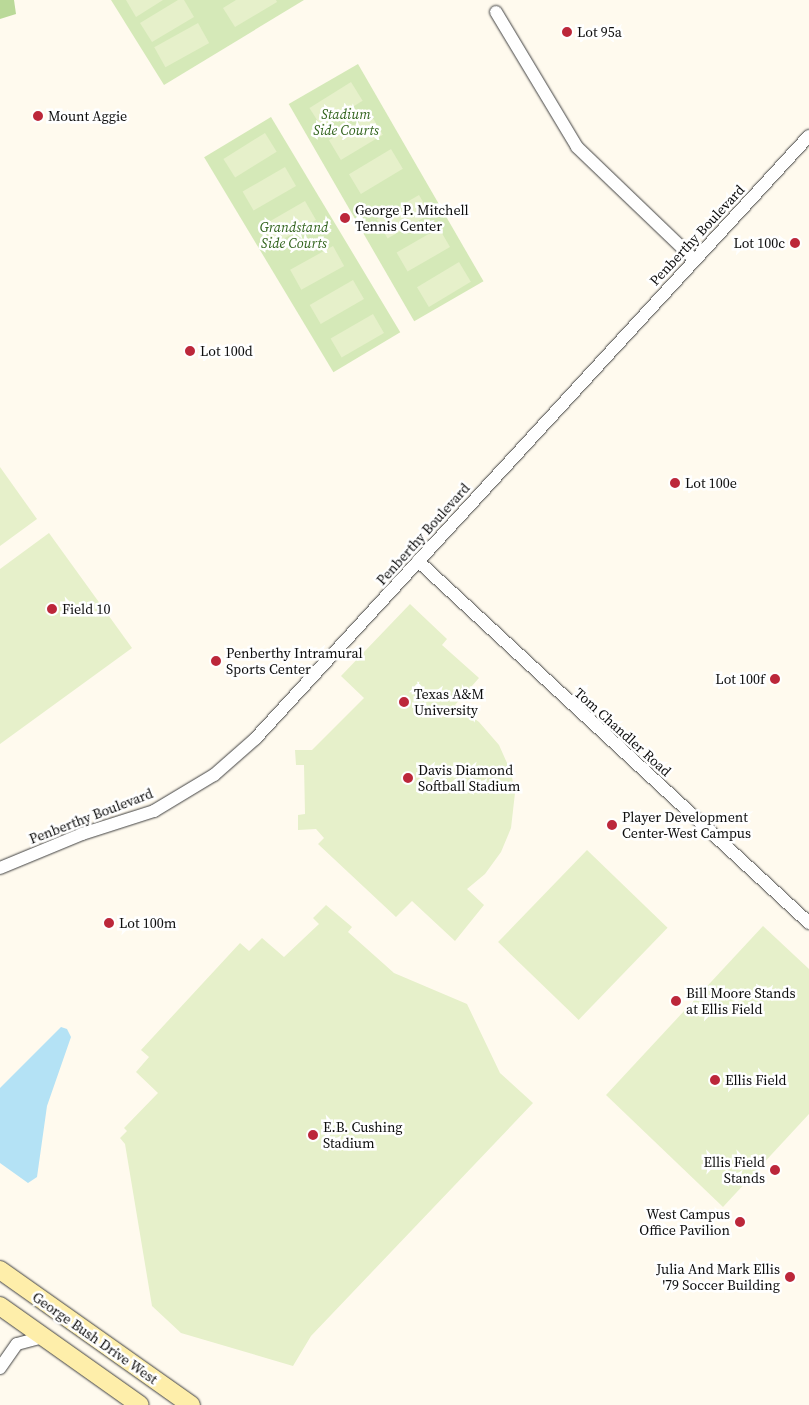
<!DOCTYPE html>
<style>
body{margin:0}
#map{position:relative;width:809px;height:1405px;overflow:hidden;background:#fffaee;font-family:"Source Serif 4",serif}
div>[style]{position:absolute}
.green>*{inset:0;background:#d5e9b8;transform-origin:0 0}
.forest>*{inset:0;background:#bad998}
.pitch>*{inset:0;background:#e6f0ca;transform-origin:0 0}
.water>*{inset:0;background:#b4e2f5}
.roads{filter:drop-shadow(0 0 1px #404040) drop-shadow(0 0 1px #404040)}
.minor>*{height:12px;margin:-6px;padding:0 6px;transform-origin:6px;border-radius:6px;background:#fff}
.secondary>*{height:18px;margin:-9px;padding:0 9px;transform-origin:9px;border-radius:9px;background:#feeeaa}
.dots>*{width:14px;height:14px;translate:-50% -50%;box-sizing:border-box;border:2px solid #fff;border-radius:50%}
span{translate:-50% -50%;white-space:nowrap;text-align:center;line-height:1.15;-webkit-text-stroke:5px #fff;paint-order:stroke}
.poi-label{font-size:14px;color:#0d0d0d}
.left{translate:0 -50%;text-align:left}
.right{translate:-100% -50%;text-align:right}
.park-label{font-size:14px;color:#32641e;font-style:italic}
.street-label{font-size:14px;color:#0d0d0d}
</style>
<div id="map">
<div class="green">
<i style="clip-path:polygon(111px 0,304px 0,164px 85px)"></i>
<i style="left:358px;top:64px;width:251px;height:80px;rotate:60deg"></i>
<i style="left:271px;top:117px;width:251px;height:78px;rotate:59deg"></i>
</div>
<div class="forest">
<i style="clip-path:polygon(0 0,14px 0,16px 14px,0 19px)"></i>
</div>
<div class="pitch">
<i style="clip-path:polygon(126px 0,163px 0,136px 17px)"></i>
<i style="clip-path:polygon(178px 0,184px 0,194px 17px,152px 42px,140px 23px)"></i>
<i style="clip-path:polygon(236px 0,276px 0,277px 2px,235px 27px,223px 8px)"></i>
<i style="left:198px;top:23px;width:23px;height:50px;rotate:61deg"></i>
<i style="left:351px;top:82px;width:22px;height:49px;rotate:58deg"></i>
<i style="left:371px;top:115px;width:23px;height:49px;rotate:59deg"></i>
<i style="left:265px;top:133px;width:22px;height:49px;rotate:58deg"></i>
<i style="left:391px;top:149px;width:23px;height:49px;rotate:59deg"></i>
<i style="left:285px;top:167px;width:22px;height:49px;rotate:60deg"></i>
<i style="left:419px;top:195px;width:22px;height:49px;rotate:60deg"></i>
<i style="left:305px;top:201px;width:22px;height:49px;rotate:60deg"></i>
<i style="left:439px;top:228px;width:22px;height:49px;rotate:60deg"></i>
<i style="left:333px;top:246px;width:23px;height:49px;rotate:61deg"></i>
<i style="left:459px;top:262px;width:23px;height:49px;rotate:59deg"></i>
<i style="left:353px;top:280px;width:22px;height:50px;rotate:60deg"></i>
<i style="left:373px;top:314px;width:22px;height:49px;rotate:60deg"></i>
<i style="clip-path:polygon(0 467px,37px 519px,0 546px)"></i>
<i style="clip-path:polygon(49px 533px,132px 648px,0 744px,0 569px)"></i>
<i style="clip-path:polygon(410px 604px,447px 639px,442px 645px,479px 678px,455px 705px,479px 722px,499px 745px,511px 772px,515px 793px,511px 828px,501px 852px,485px 874px,467px 889px,484px 905px,455px 941px,412px 901px,396px 917px,318px 844px,324px 838px,316px 829px,298px 830px,298px 815px,305px 814px,304px 765px,296px 765px,295px 750px,312px 750px,364px 698px,341px 676px)"></i>
<i style="left:587px;top:850px;width:112px;height:128px;rotate:44deg"></i>
<i style="clip-path:polygon(326px 905px,352px 927px,348px 932px,394px 973px,467px 1004px,500px 1073px,533px 1103px,311px 1336px,293px 1366px,181px 1333px,152px 1306px,125px 1144px,120px 1138px,127px 1131px,124px 1128px,158px 1093px,136px 1072px,149px 1057px,141px 1050px,240px 943px,249px 951px,262px 938px,284px 957px,319px 924px,313px 918px)"></i>
<i style="clip-path:polygon(763px 926px,809px 969px,809px 1114px,723px 1207px,606px 1095px)"></i>
</div>
<div class="water">
<i style="clip-path:polygon(61px 1027px,67px 1029px,71px 1037px,47px 1106px,37px 1177px,28px 1183px,0 1163px,0 1088px)"></i>
</div>
<div class="roads">
<div class="minor">
<i style="left:496px;top:12px;width:157px;rotate:59deg"></i>
<i style="left:577px;top:147px;width:163px;rotate:43.8deg"></i>
<i style="left:418px;top:561px;width:533px;rotate:42.79deg"></i>
<i style="left:0;top:868px;width:89px;rotate:-22.5deg"></i>
<i style="left:82px;top:834px;width:76px;rotate:-17.7deg"></i>
<i style="left:154px;top:811px;width:70px;rotate:-31deg"></i>
<i style="left:214px;top:775px;width:55px;rotate:-41.3deg"></i>
<i style="left:255px;top:739px;width:819px;rotate:-47.43deg"></i>
<i style="left:0;top:1368px;width:29px;rotate:-55deg"></i>
<i style="left:17px;top:1344px;width:28px;rotate:-15deg"></i>
</div>
<div class="secondary">
<i style="left:0;top:1270px;width:234px;rotate:35.3deg"></i>
<i style="left:0;top:1306px;width:171px;rotate:35.3deg"></i>
</div>
</div>
<div class="dots">
<i style="left:567px;top:32px;background:#bc273a"></i>
<i style="left:38px;top:116px;background:#bc273a"></i>
<i style="left:345px;top:218px;background:#bc273a"></i>
<i style="left:795px;top:243px;background:#bc273a"></i>
<i style="left:190px;top:351px;background:#bc273a"></i>
<i style="left:675px;top:483px;background:#bc273a"></i>
<i style="left:52px;top:609px;background:#bc273a"></i>
<i style="left:216px;top:661px;background:#bc273a"></i>
<i style="left:775px;top:679px;background:#bc273a"></i>
<i style="left:404px;top:702px;background:#bc273a"></i>
<i style="left:408px;top:778px;background:#bc273a"></i>
<i style="left:612px;top:825px;background:#bc273a"></i>
<i style="left:109px;top:923px;background:#bc273a"></i>
<i style="left:676px;top:1001px;background:#bc273a"></i>
<i style="left:715px;top:1080px;background:#bc273a"></i>
<i style="left:313px;top:1135px;background:#bc273a"></i>
<i style="left:775px;top:1170px;background:#bc273a"></i>
<i style="left:740px;top:1222px;background:#bc273a"></i>
<i style="left:790px;top:1277px;background:#bc273a"></i>
</div>
<div class="poi-label">
<span class="left" style="left:577px;top:32px">Lot 95a</span>
<span class="left" style="left:48px;top:116px">Mount Aggie</span>
<span class="left" style="left:355px;top:218px">George P. Mitchell<br>Tennis Center</span>
<span class="right" style="left:785px;top:243px">Lot 100c</span>
<span class="left" style="left:200px;top:351px">Lot 100d</span>
<span class="left" style="left:685px;top:483px">Lot 100e</span>
<span class="left" style="left:62px;top:609px">Field 10</span>
<span class="left" style="left:226px;top:661px">Penberthy Intramural<br>Sports Center</span>
<span class="right" style="left:765px;top:679px">Lot 100f</span>
<span class="left" style="left:414px;top:702px">Texas A&amp;M<br>University</span>
<span class="left" style="left:418px;top:778px">Davis Diamond<br>Softball Stadium</span>
<span class="left" style="left:622px;top:825px">Player Development<br>Center-West Campus</span>
<span class="left" style="left:119px;top:923px">Lot 100m</span>
<span class="left" style="left:686px;top:1001px">Bill Moore Stands<br>at Ellis Field</span>
<span class="left" style="left:725px;top:1080px">Ellis Field</span>
<span class="left" style="left:323px;top:1135px">E.B. Cushing<br>Stadium</span>
<span class="right" style="left:765px;top:1170px">Ellis Field<br>Stands</span>
<span class="right" style="left:730px;top:1222px">West Campus<br>Office Pavilion</span>
<span class="right" style="left:780px;top:1277px">Julia And Mark Ellis<br>'79 Soccer Building</span>
</div>
<div class="park-label">
<span style="left:346px;top:122px">Stadium<br>Side Courts</span>
<span style="left:294px;top:235px">Grandstand<br>Side Courts</span>
</div>
<div class="street-label">
<span style="left:697px;top:235px;rotate:-47deg">Penberthy Boulevard</span>
<span style="left:423px;top:534px;rotate:-48deg">Penberthy Boulevard</span>
<span style="left:623px;top:732px;rotate:42deg">Tom Chandler Road</span>
<span style="left:91px;top:816px;rotate:-21deg">Penberthy Boulevard</span>
<span style="left:95px;top:1338px;rotate:35deg">George Bush Drive West</span>
</div>
</div>
